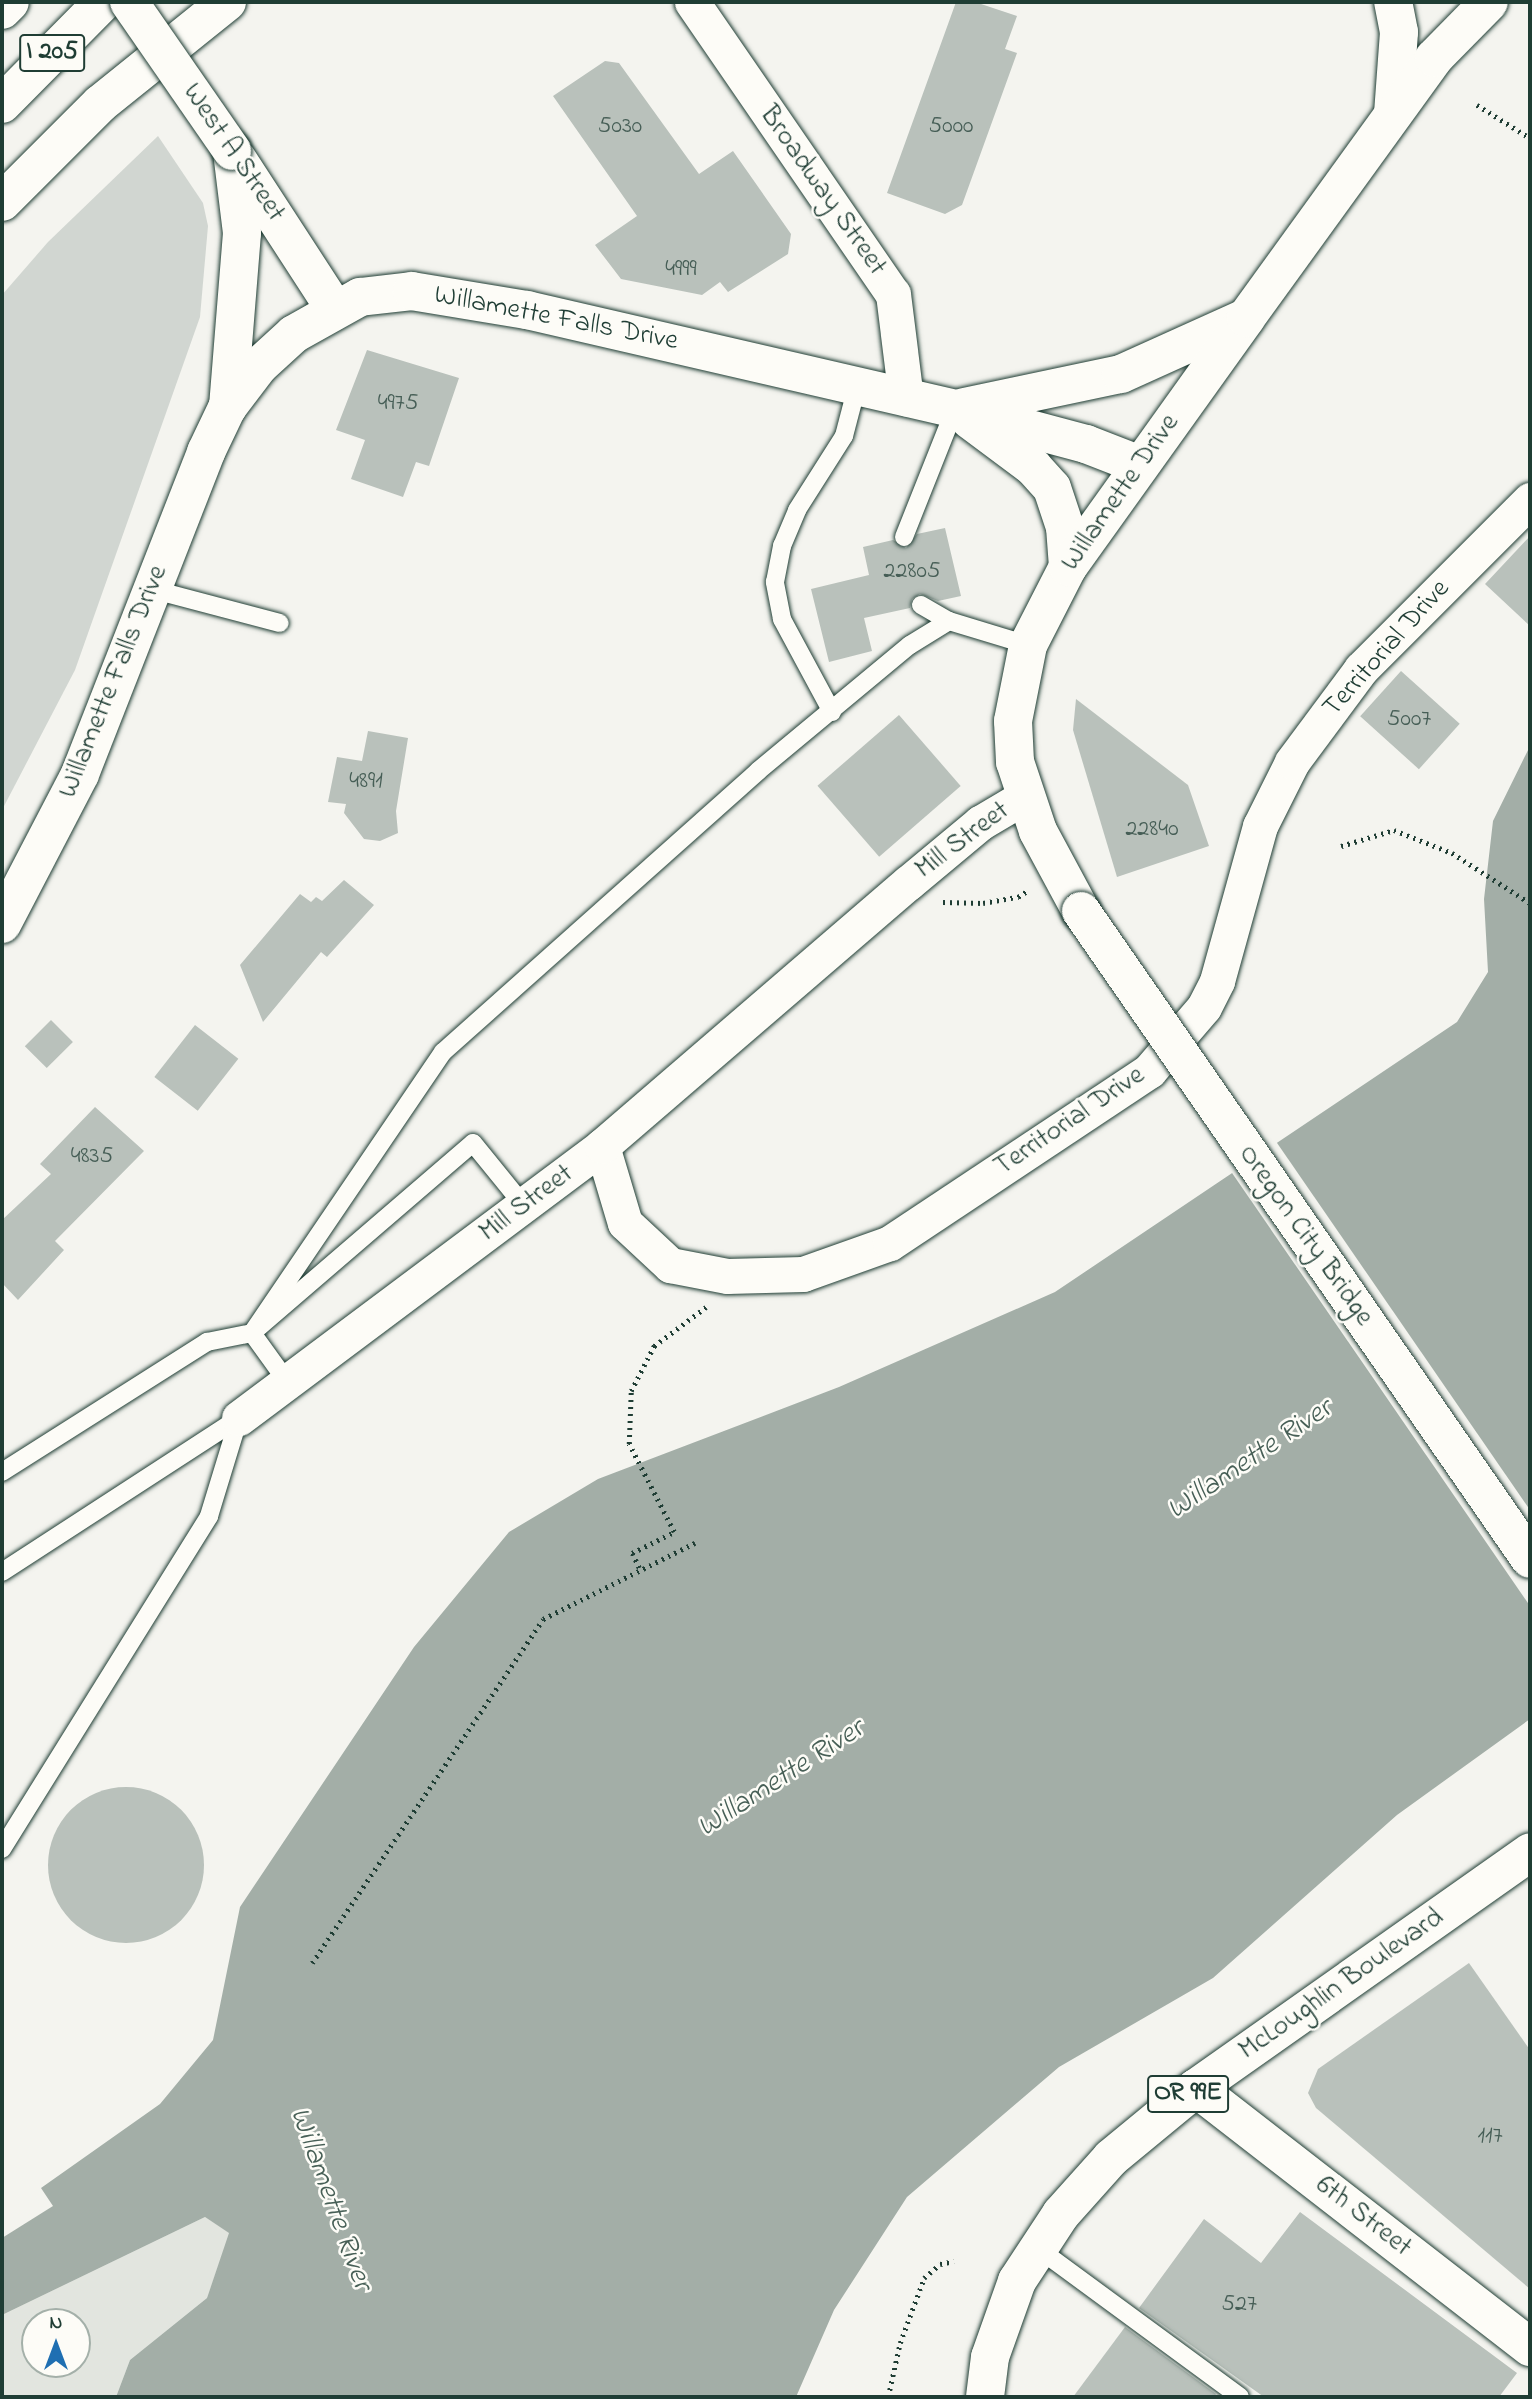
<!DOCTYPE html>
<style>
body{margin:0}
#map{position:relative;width:1532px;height:2399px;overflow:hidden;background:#f4f4ef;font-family:"Indie Flower",sans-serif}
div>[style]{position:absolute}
.built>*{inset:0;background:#e2e5df}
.green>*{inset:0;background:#d1d6d1}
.water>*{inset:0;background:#a3aea7}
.pier>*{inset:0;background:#f4f4ef}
.building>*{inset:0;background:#b9c1bb;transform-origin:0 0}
.round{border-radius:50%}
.path>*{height:4.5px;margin-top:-2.25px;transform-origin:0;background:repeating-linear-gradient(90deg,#1f3d34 0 2px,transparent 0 7px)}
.roads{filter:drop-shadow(0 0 2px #1f3d34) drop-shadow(0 0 2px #1f3d34)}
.lane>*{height:18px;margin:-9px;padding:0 9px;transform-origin:9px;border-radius:9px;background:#fdfcf7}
.street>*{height:35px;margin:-17.5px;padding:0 17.5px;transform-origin:17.5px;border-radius:17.5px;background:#fdfcf7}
.secondary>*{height:38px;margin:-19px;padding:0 19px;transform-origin:19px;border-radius:19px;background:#fdfcf7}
.highway>*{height:38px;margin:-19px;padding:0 19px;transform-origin:19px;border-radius:19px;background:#fdfcf7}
.bridges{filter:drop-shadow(0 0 2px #1f3d34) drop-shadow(0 0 2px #1f3d34)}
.secondary-bridge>*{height:38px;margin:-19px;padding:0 19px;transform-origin:19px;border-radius:19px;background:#fdfcf7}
span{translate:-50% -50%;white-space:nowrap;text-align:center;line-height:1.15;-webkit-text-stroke:5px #fdfcf7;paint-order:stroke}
.number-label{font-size:24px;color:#465e56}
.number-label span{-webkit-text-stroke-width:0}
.shield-label span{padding:2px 5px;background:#fdfcf7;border:2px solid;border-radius:5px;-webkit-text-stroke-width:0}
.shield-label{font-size:26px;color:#1f3d34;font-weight:700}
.street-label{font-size:28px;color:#1f3d34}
.water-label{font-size:30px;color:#475f56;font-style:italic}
.frame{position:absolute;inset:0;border:4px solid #1f3d34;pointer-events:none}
.north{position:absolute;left:21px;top:2308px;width:70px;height:70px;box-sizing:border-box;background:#fdfcf7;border:2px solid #a4b0a9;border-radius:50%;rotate:0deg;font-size:19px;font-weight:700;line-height:28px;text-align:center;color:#1f3d34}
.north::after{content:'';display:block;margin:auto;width:24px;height:32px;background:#1f6fb2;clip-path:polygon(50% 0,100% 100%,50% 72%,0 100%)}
</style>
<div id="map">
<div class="built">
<i style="clip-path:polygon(evenodd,205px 2217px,230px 2233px,207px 2298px,130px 2360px,116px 2397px,2px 2397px,2px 2315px,205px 2217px,35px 2322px,77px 2322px,77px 2364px,35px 2364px,35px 2322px)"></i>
</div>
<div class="green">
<i style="clip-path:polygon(158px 136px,203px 203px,208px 226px,200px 317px,75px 670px,2px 810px,2px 295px,48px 242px)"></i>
</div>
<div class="water">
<i style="clip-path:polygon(1530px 746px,1530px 1719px,1397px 1815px,1213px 1978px,1059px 2067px,907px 2197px,834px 2310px,796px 2397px,116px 2397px,130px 2360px,207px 2298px,229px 2233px,205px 2217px,2px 2315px,2px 2238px,53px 2206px,41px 2188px,160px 2104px,213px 2040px,240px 1907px,414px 1647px,509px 1532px,598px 1479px,839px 1387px,1055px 1292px,1457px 1022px,1488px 972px,1484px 899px,1493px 821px)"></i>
</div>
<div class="pier">
<i style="clip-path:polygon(1275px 1140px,1530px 1510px,1530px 1606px,1230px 1170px)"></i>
</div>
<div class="building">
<i style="clip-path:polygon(956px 2px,975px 2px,1017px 16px,1005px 49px,1017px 53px,962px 205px,945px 214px,887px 193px)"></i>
<i style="clip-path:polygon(605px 61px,619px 63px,699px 174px,733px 151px,791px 234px,788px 254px,728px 292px,720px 282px,702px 295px,621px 279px,595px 245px,637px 216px,553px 96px)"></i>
<i style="clip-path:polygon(367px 350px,459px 378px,429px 466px,416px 462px,403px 497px,351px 479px,365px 440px,336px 430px)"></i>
<i style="clip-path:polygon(945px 528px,961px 596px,938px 601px,920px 594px,912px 599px,910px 608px,864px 618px,872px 651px,829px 662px,811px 589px,869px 575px,863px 547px,893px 540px,906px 548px,917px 534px)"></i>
<i style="clip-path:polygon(1530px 536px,1530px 626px,1485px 584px)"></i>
<i style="left:1401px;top:671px;width:79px;height:61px;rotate:42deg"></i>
<i style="clip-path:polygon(1076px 699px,1188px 785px,1209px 846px,1117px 877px,1073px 730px)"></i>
<i style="left:899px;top:715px;width:94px;height:108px;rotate:49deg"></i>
<i style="clip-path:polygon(368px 731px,408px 738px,396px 811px,398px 833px,380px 841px,364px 839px,344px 813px,346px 804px,328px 802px,337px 757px,362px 761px)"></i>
<i style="clip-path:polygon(344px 880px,374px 905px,327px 957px,321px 952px,263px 1022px,240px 965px,300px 894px,311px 902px,316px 897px,322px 901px)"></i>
<i style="left:51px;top:1020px;width:31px;height:37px;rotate:45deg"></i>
<i style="left:195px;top:1025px;width:55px;height:66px;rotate:38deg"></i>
<i style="clip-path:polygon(95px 1107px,144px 1151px,55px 1241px,64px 1250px,18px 1300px,2px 1283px,2px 1220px,51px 1174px,40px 1164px)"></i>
<i class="round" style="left:48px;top:1787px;width:156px;height:156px"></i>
<i style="clip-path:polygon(1469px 1963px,1530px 2050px,1530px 2289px,1316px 2108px,1308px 2093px,1318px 2069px)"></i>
<i style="clip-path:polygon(1300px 2212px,1517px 2373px,1499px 2397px,1264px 2397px,1139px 2308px,1204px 2219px,1261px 2263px)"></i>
<i style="clip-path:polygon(1125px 2327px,1216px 2394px,1214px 2397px,1073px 2397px)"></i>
</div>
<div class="path">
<i style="left:1477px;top:105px;width:62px;rotate:31.9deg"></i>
<i style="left:1341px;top:846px;width:55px;rotate:-16.8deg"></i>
<i style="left:1394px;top:830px;width:62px;rotate:21.6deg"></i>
<i style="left:1452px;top:853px;width:93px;rotate:32.7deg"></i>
<i style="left:943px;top:902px;width:40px;rotate:1.4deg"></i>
<i style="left:983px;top:903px;width:36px;rotate:-10deg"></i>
<i style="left:1018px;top:897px;width:11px;rotate:-34deg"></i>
<i style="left:639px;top:1568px;width:17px;rotate:-115deg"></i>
<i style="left:632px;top:1553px;width:47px;rotate:-26.6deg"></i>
<i style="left:674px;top:1532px;width:99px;rotate:-117.1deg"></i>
<i style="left:629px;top:1444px;width:53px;rotate:-87.8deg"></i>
<i style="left:631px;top:1391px;width:51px;rotate:-62.9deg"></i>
<i style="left:654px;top:1346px;width:65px;rotate:-36.9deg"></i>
<i style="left:312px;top:1963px;width:414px;rotate:-56.1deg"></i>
<i style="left:543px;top:1619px;width:170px;rotate:-26.6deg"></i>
<i style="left:888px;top:2397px;width:55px;rotate:-77.5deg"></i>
<i style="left:900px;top:2343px;width:69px;rotate:-69.7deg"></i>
<i style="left:924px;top:2278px;width:21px;rotate:-41deg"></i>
<i style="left:940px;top:2264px;width:14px;rotate:-12deg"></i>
</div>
<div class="roads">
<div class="lane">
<i style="left:904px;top:537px;width:138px;rotate:-68.3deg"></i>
<i style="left:151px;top:589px;width:133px;rotate:14.8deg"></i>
<i style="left:921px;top:605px;width:32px;rotate:30deg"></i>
<i style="left:949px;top:621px;width:83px;rotate:16.9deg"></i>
<i style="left:832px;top:712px;width:106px;rotate:-118.3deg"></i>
<i style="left:782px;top:619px;width:38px;rotate:-101deg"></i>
<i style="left:775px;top:582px;width:37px;rotate:-79deg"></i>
<i style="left:782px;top:546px;width:39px;rotate:-67deg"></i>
<i style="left:797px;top:510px;width:88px;rotate:-57.6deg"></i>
<i style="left:844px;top:436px;width:52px;rotate:-75.4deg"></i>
<i style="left:252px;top:1333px;width:340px;rotate:-55.8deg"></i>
<i style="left:443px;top:1052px;width:422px;rotate:-41.7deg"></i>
<i style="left:758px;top:771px;width:197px;rotate:-39.7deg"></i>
<i style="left:910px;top:645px;width:46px;rotate:-31.6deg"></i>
<i style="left:252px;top:1333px;width:62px;rotate:54.2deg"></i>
<i style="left:2px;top:1472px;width:243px;rotate:-32.4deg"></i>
<i style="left:207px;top:1342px;width:46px;rotate:-11.3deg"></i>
<i style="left:252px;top:1333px;width:291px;rotate:-40.7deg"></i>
<i style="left:473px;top:1143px;width:82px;rotate:50.9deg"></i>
<i style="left:2px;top:1572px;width:283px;rotate:-33deg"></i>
<i style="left:2px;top:1849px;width:392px;rotate:-58.1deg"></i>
<i style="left:209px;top:1516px;width:102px;rotate:-73deg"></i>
<i style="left:1036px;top:2247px;width:253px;rotate:36.3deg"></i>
</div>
<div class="street">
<i style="left:692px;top:2px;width:354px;rotate:55.5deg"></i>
<i style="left:893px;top:294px;width:105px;rotate:82.9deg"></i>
<i style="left:602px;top:1146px;width:80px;rotate:73.4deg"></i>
<i style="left:625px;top:1223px;width:62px;rotate:43deg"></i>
<i style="left:670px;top:1265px;width:58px;rotate:10.9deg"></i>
<i style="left:727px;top:1276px;width:76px;rotate:-1.5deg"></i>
<i style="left:803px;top:1274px;width:92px;rotate:-19.6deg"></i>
<i style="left:890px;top:1243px;width:311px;rotate:-33.6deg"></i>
<i style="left:1149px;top:1071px;width:84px;rotate:-49.3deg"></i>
<i style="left:1204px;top:1007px;width:29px;rotate:-63deg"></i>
<i style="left:1217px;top:981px;width:161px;rotate:-74.5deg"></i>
<i style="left:1260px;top:826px;width:72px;rotate:-63.4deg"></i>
<i style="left:1292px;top:762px;width:116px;rotate:-53.4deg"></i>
<i style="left:1361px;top:669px;width:239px;rotate:-45deg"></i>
<i style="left:239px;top:1418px;width:454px;rotate:-36.8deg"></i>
<i style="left:602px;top:1146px;width:403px;rotate:-40.7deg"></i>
<i style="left:908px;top:883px;width:94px;rotate:-39.8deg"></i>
<i style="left:980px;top:823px;width:51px;rotate:-30.6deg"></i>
</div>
<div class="secondary">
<i style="left:1393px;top:114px;width:82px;rotate:-85.8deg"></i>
<i style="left:1399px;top:32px;width:31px;rotate:-101deg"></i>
<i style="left:238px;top:160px;width:176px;rotate:57deg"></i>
<i style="left:228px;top:407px;width:175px;rotate:-85.4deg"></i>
<i style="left:242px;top:233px;width:83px;rotate:-97deg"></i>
<i style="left:964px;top:407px;width:160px;rotate:-11.9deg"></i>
<i style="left:1121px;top:374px;width:136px;rotate:-24.3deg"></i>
<i style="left:970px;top:420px;width:79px;rotate:36.7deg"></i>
<i style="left:1033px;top:467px;width:28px;rotate:48deg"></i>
<i style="left:1052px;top:488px;width:41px;rotate:71.6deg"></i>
<i style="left:1065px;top:527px;width:40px;rotate:85.7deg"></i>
<i style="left:1081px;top:911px;width:91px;rotate:-118.3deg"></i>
<i style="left:1038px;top:831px;width:73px;rotate:-108.4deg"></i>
<i style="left:1015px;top:762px;width:41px;rotate:-92.8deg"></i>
<i style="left:1013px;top:721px;width:77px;rotate:-78.8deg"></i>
<i style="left:1028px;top:645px;width:88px;rotate:-62.9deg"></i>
<i style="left:1068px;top:567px;width:306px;rotate:-54.4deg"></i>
<i style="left:1246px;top:318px;width:321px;rotate:-54.1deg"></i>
<i style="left:1434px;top:58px;width:78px;rotate:-45.5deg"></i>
<i style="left:2px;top:924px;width:169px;rotate:-62.5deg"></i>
<i style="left:80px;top:774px;width:346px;rotate:-68.6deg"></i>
<i style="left:206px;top:452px;width:49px;rotate:-64.5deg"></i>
<i style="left:227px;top:408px;width:53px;rotate:-52.7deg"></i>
<i style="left:259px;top:366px;width:47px;rotate:-42.4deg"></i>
<i style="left:294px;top:334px;width:76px;rotate:-29.3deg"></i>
<i style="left:360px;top:297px;width:52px;rotate:-6.6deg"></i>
<i style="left:412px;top:291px;width:117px;rotate:9.4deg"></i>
<i style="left:527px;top:310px;width:439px;rotate:13deg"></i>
<i style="left:955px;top:409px;width:136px;rotate:15deg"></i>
<i style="left:1086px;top:444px;width:58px;rotate:21.3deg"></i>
<i style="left:1196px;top:2088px;width:423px;rotate:37.8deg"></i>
</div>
<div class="highway">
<i style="left:2px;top:10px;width:11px;rotate:-45deg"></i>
<i style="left:2px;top:104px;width:144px;rotate:-45.3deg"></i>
<i style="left:2px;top:202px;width:139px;rotate:-45deg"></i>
<i style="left:100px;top:104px;width:163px;rotate:-38.8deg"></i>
<i style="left:985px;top:2397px;width:40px;rotate:-82.9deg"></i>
<i style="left:990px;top:2357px;width:81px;rotate:-70.4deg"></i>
<i style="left:1017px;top:2281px;width:80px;rotate:-56.7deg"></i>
<i style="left:1061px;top:2214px;width:75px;rotate:-48.2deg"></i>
<i style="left:1111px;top:2158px;width:110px;rotate:-39.5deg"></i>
<i style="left:1196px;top:2088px;width:409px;rotate:-35.2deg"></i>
</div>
</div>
<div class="bridges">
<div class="secondary-bridge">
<i style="left:129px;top:2px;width:181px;rotate:55.3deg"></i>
<i style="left:1081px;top:911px;width:788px;rotate:55.28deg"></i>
</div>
</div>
<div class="number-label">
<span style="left:620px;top:127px">5030</span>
<span style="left:951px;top:127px">5000</span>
<span style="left:681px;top:270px">4999</span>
<span style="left:398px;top:404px">4975</span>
<span style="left:912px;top:572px">22805</span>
<span style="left:1409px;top:720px">5007</span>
<span style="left:366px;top:782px">4891</span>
<span style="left:1152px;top:830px">22840</span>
<span style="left:92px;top:1157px">4835</span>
<span style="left:1490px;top:2137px">117</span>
<span style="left:1239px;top:2305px">527</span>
</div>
<div class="shield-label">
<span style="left:52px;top:53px">I 205</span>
<span style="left:1188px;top:2094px">OR 99E</span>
</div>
<div class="street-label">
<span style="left:233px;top:153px;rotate:56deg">West A Street</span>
<span style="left:822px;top:191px;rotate:55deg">Broadway Street</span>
<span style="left:556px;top:319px;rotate:11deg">Willamette Falls Drive</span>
<span style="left:1121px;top:493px;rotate:-55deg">Willamette Drive</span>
<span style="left:1387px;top:649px;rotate:-48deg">Territorial Drive</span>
<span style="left:114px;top:682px;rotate:-68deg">Willamette Falls Drive</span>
<span style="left:963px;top:841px;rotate:-37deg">Mill Street</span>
<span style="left:1070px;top:1122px;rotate:-34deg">Territorial Drive</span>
<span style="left:527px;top:1204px;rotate:-37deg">Mill Street</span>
<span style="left:1305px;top:1236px;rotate:55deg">Oregon City Bridge</span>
<span style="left:1342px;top:1985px;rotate:-35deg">McLoughlin Boulevard</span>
<span style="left:1363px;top:2217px;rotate:38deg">6th Street</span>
</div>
<div class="water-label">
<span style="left:1250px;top:1460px;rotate:-34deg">Willamette River</span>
<span style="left:781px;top:1779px;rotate:-33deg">Willamette River</span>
<span style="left:330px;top:2199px;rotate:70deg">Willamette River</span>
</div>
<div class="frame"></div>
<div class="north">N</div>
</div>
